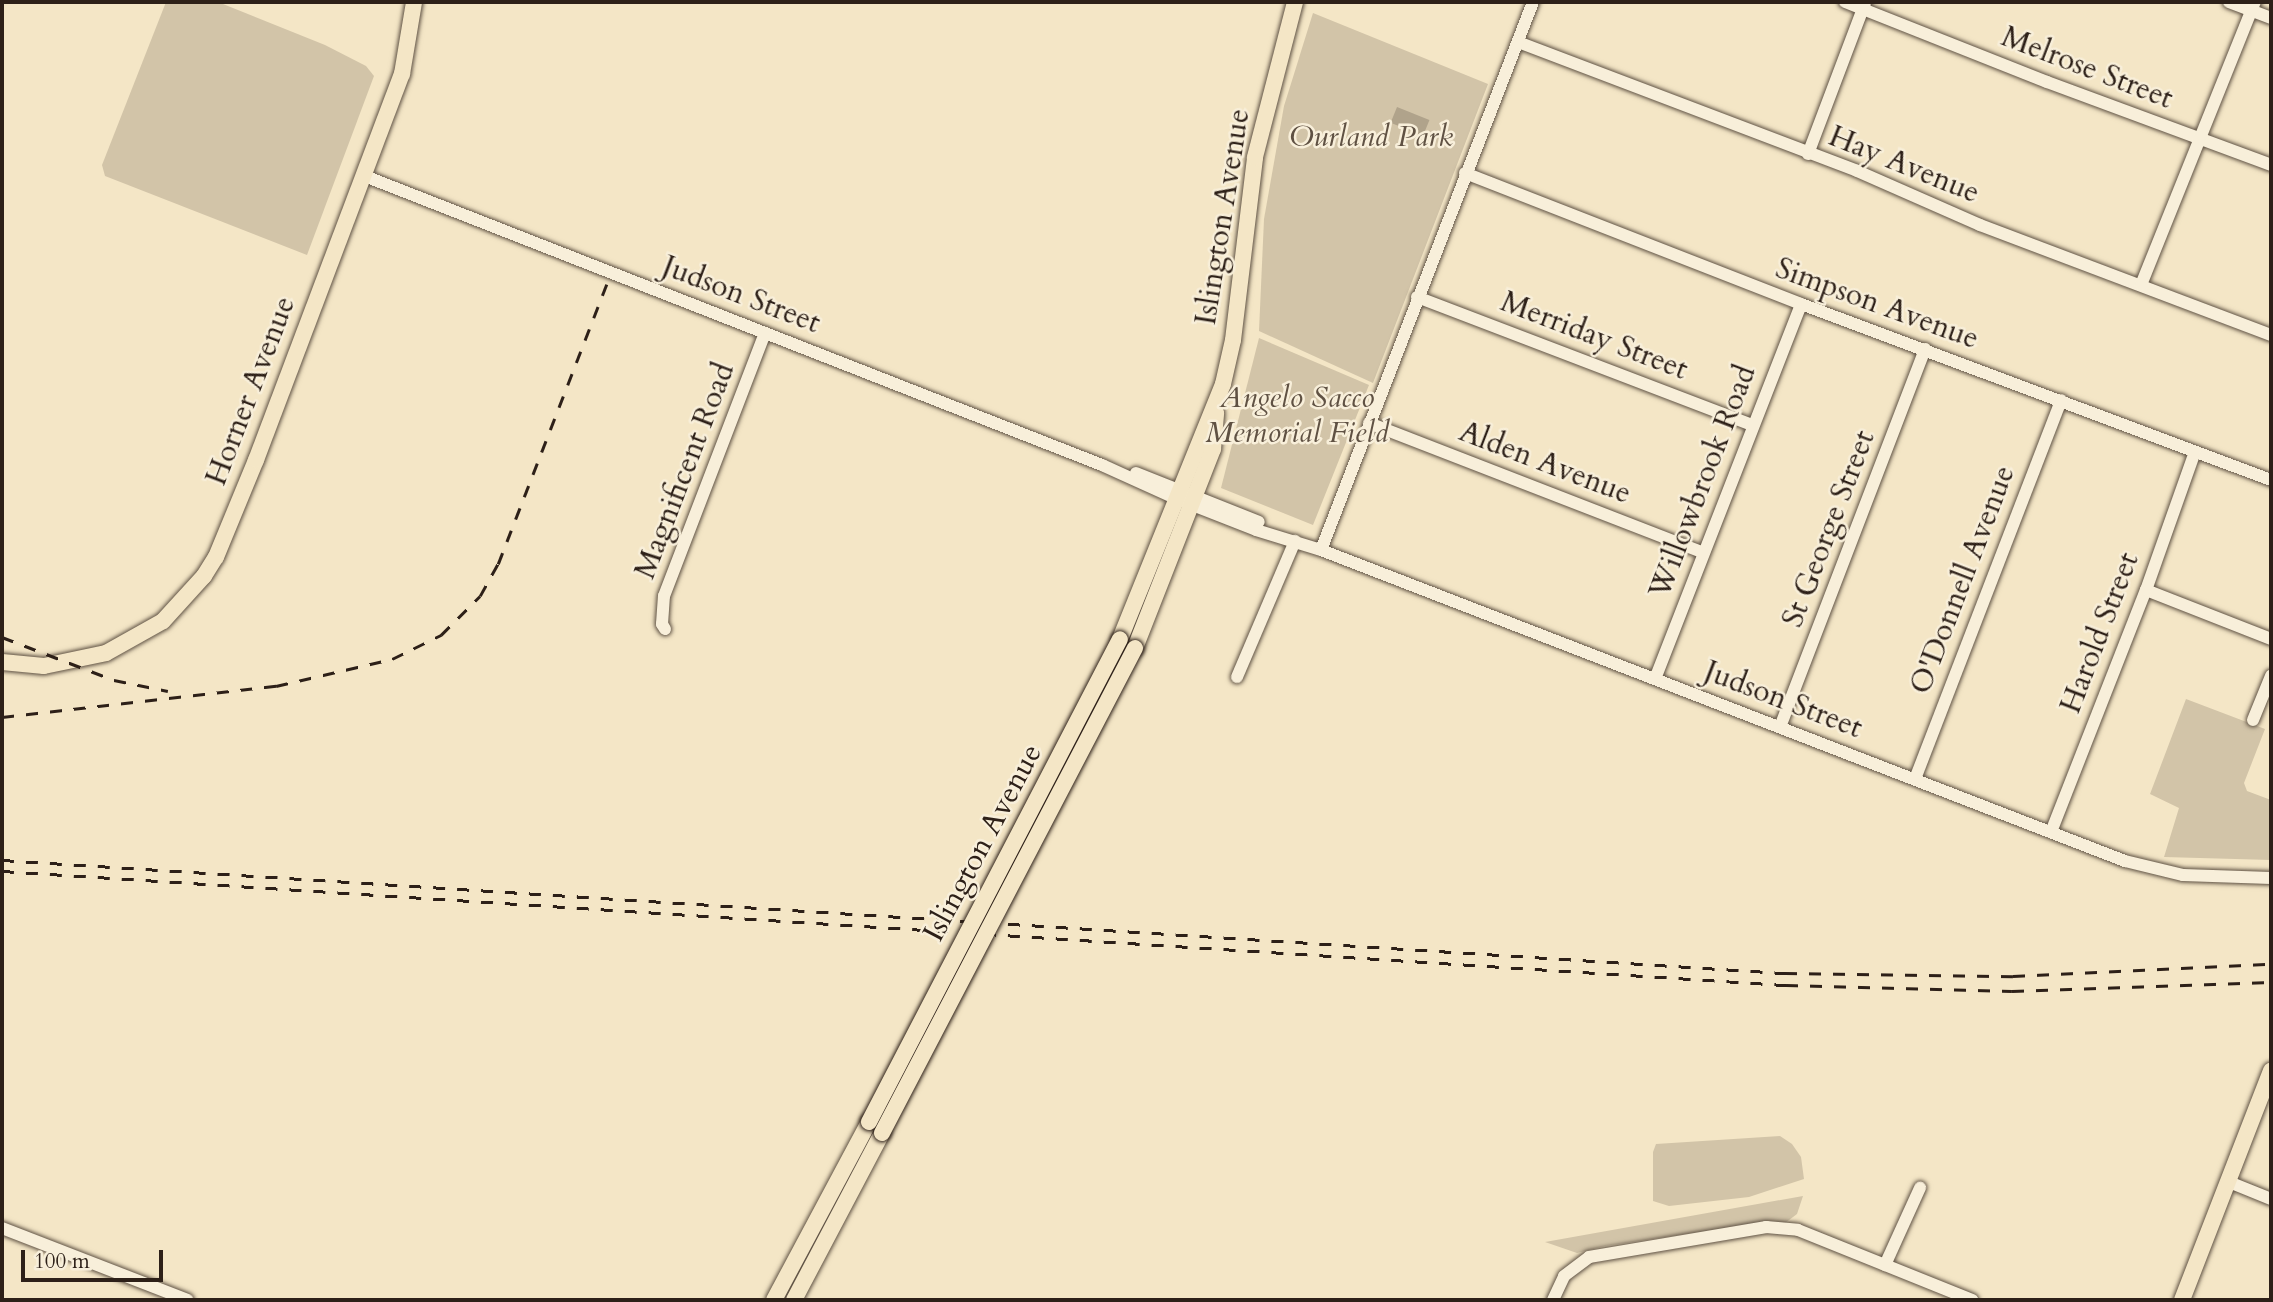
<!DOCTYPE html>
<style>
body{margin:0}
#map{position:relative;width:2273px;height:1302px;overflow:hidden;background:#f4e6c6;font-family:Cardo,serif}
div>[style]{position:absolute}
.green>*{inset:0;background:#d2c4a8}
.water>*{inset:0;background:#b0a38b;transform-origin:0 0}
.roads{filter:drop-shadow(0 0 2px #5f5244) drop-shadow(0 0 2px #5f5244)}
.minor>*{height:12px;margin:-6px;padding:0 6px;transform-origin:6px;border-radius:6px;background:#f8efda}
.major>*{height:16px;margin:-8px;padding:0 8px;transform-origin:8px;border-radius:8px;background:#f4e6c6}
.rail>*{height:2.5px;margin-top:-1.25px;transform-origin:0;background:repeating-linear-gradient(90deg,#2d2018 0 12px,transparent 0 24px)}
.bridges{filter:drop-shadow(0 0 2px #2d2018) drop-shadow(0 0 2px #2d2018)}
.major-bridge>*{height:16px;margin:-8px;padding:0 8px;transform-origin:8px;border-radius:8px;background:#f4e6c6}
span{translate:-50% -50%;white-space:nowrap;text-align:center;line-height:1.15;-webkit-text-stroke:5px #f8efda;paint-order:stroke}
.street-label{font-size:30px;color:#2d2018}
.park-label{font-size:30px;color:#5f5143;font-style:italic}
.frame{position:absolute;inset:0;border:4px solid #2d2018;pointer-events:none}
.scale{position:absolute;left:21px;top:1250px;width:142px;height:32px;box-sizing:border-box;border:4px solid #2d2018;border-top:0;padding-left:9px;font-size:21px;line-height:24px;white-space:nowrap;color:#2d2018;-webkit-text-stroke:5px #f8efda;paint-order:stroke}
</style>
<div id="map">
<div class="green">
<i style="clip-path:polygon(166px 2px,218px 2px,325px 45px,366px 66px,374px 76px,307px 255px,105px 176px,102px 165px)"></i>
<i style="clip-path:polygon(1313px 13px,1488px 84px,1373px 383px,1259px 331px,1264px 219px,1284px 106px)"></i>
<i style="clip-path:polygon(1259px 338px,1369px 385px,1313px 525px,1221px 488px)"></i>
<i style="clip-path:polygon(2186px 699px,2265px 729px,2244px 783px,2247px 791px,2271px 800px,2271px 860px,2164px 857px,2179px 808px,2150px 794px)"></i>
<i style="clip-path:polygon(1780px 1136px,1792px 1144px,1801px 1157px,1804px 1179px,1749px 1197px,1669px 1206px,1653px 1201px,1653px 1152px,1656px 1144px)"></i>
<i style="clip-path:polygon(1803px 1196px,1797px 1214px,1785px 1223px,1767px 1222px,1605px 1246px,1577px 1253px,1545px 1242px)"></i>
</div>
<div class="water">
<i style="left:1397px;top:107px;width:35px;height:17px;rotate:22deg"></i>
</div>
<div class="roads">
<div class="minor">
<i style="left:1845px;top:2px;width:217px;rotate:21.6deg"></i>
<i style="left:2047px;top:82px;width:239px;rotate:20.3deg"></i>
<i style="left:2229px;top:2px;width:45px;rotate:20.9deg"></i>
<i style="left:1518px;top:42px;width:363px;rotate:20.8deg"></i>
<i style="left:1857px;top:171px;width:134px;rotate:23.7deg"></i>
<i style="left:1980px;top:225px;width:311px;rotate:20.7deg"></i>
<i style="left:1808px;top:154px;width:161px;rotate:-69.3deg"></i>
<i style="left:1465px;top:173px;width:361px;rotate:21.3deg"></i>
<i style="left:1801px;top:304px;width:502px;rotate:20.53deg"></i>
<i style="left:362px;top:175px;width:795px;rotate:21.4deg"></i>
<i style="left:1102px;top:465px;width:82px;rotate:24.4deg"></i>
<i style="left:1177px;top:499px;width:85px;rotate:21.4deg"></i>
<i style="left:1256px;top:530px;width:68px;rotate:17.1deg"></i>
<i style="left:1321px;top:550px;width:862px;rotate:21.15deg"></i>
<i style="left:2125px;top:861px;width:60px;rotate:13.6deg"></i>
<i style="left:2183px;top:875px;width:88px;rotate:2deg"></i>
<i style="left:2141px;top:285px;width:305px;rotate:-68.1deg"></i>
<i style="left:1417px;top:297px;width:359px;rotate:20.9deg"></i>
<i style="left:1369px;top:423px;width:357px;rotate:21.2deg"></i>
<i style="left:1136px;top:473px;width:132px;rotate:21.7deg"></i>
<i style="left:1321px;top:550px;width:588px;rotate:-68.85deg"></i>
<i style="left:2146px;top:590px;width:134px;rotate:21.4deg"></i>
<i style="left:665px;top:629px;width:6px;rotate:-121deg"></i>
<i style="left:662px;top:624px;width:28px;rotate:-86deg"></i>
<i style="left:664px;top:596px;width:282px;rotate:-69deg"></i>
<i style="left:1237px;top:677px;width:148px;rotate:-66.9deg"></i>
<i style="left:1655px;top:679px;width:402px;rotate:-68.7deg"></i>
<i style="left:2253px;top:720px;width:48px;rotate:-67.8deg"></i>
<i style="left:1780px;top:727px;width:405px;rotate:-69deg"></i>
<i style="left:1915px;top:779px;width:406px;rotate:-68.9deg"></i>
<i style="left:2051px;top:832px;width:260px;rotate:-68.6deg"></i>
<i style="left:2146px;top:590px;width:146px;rotate:-70.5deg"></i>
<i style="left:2229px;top:1182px;width:45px;rotate:22deg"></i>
<i style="left:2px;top:1228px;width:199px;rotate:21.2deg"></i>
<i style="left:1885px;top:1265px;width:85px;rotate:-65.6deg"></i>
<i style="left:1553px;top:1300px;width:26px;rotate:-65deg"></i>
<i style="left:1564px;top:1276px;width:31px;rotate:-37deg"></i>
<i style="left:1589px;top:1257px;width:180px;rotate:-9.6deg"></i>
<i style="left:1766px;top:1227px;width:32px;rotate:5deg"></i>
<i style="left:1798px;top:1230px;width:188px;rotate:21.9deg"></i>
</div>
<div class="major">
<i style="left:1120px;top:639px;width:275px;rotate:-68deg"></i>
<i style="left:1223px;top:384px;width:45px;rotate:-77.2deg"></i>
<i style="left:1233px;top:340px;width:184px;rotate:-83.1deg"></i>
<i style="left:1255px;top:157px;width:160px;rotate:-75.5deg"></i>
<i style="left:1135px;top:648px;width:214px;rotate:-68.6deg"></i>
<i style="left:1213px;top:449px;width:36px;rotate:-85deg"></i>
<i style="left:2px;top:662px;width:42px;rotate:5.4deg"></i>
<i style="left:44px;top:666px;width:63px;rotate:-11.8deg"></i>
<i style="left:106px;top:653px;width:65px;rotate:-29.3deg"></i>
<i style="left:163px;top:621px;width:61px;rotate:-47.7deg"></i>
<i style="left:204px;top:576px;width:22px;rotate:-58deg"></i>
<i style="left:216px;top:557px;width:105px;rotate:-67.6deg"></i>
<i style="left:256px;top:460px;width:413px;rotate:-69.3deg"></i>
<i style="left:402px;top:74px;width:73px;rotate:-80.5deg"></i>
<i style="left:774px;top:1300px;width:202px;rotate:-61.9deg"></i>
<i style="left:794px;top:1300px;width:189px;rotate:-62.2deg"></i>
<i style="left:2182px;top:1300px;width:246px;rotate:-68.8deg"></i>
</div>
</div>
<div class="rail">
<i style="left:2px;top:637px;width:120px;rotate:21deg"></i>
<i style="left:114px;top:680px;width:55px;rotate:11.5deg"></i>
<i style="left:2px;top:717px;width:276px;rotate:-6.5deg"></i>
<i style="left:276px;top:686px;width:119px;rotate:-13.1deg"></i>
<i style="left:392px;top:659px;width:55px;rotate:-26.1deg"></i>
<i style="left:441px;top:635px;width:55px;rotate:-45deg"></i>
<i style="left:480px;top:596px;width:37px;rotate:-61deg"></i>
<i style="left:498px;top:564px;width:312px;rotate:-68.8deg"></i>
<i style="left:2px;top:860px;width:1787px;rotate:3.63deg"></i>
<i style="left:1785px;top:973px;width:228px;rotate:0.8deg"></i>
<i style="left:2013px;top:976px;width:258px;rotate:-2.7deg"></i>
<i style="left:2px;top:871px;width:1788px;rotate:3.66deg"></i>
<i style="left:1786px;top:985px;width:226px;rotate:1.5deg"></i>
<i style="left:2012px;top:991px;width:259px;rotate:-2deg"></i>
</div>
<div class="bridges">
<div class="major-bridge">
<i style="left:869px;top:1122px;width:544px;rotate:-62.54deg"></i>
<i style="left:882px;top:1133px;width:547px;rotate:-62.45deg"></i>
</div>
</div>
<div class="street-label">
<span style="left:2087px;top:68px;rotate:21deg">Melrose Street</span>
<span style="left:1904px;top:165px;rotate:22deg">Hay Avenue</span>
<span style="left:1223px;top:217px;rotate:-81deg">Islington Avenue</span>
<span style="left:741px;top:295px;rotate:21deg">Judson Street</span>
<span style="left:1877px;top:304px;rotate:20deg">Simpson Avenue</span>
<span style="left:1594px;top:336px;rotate:21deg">Merriday Street</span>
<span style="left:251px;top:391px;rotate:-69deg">Horner Avenue</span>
<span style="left:1545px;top:463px;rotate:21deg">Alden Avenue</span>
<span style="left:685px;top:471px;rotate:-69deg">Magnificent Road</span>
<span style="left:1703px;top:482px;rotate:-69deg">Willowbrook Road</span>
<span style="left:1829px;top:529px;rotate:-69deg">St George Street</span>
<span style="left:1963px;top:580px;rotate:-69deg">O'Donnell Avenue</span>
<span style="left:2100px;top:633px;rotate:-69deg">Harold Street</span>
<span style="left:1783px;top:700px;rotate:21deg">Judson Street</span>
<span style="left:983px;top:843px;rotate:-62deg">Islington Avenue</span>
</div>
<div class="park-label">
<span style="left:1371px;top:137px">Ourland Park</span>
<span style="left:1297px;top:415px">Angelo Sacco<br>Memorial Field</span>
</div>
<div class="frame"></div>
<div class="scale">100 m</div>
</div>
